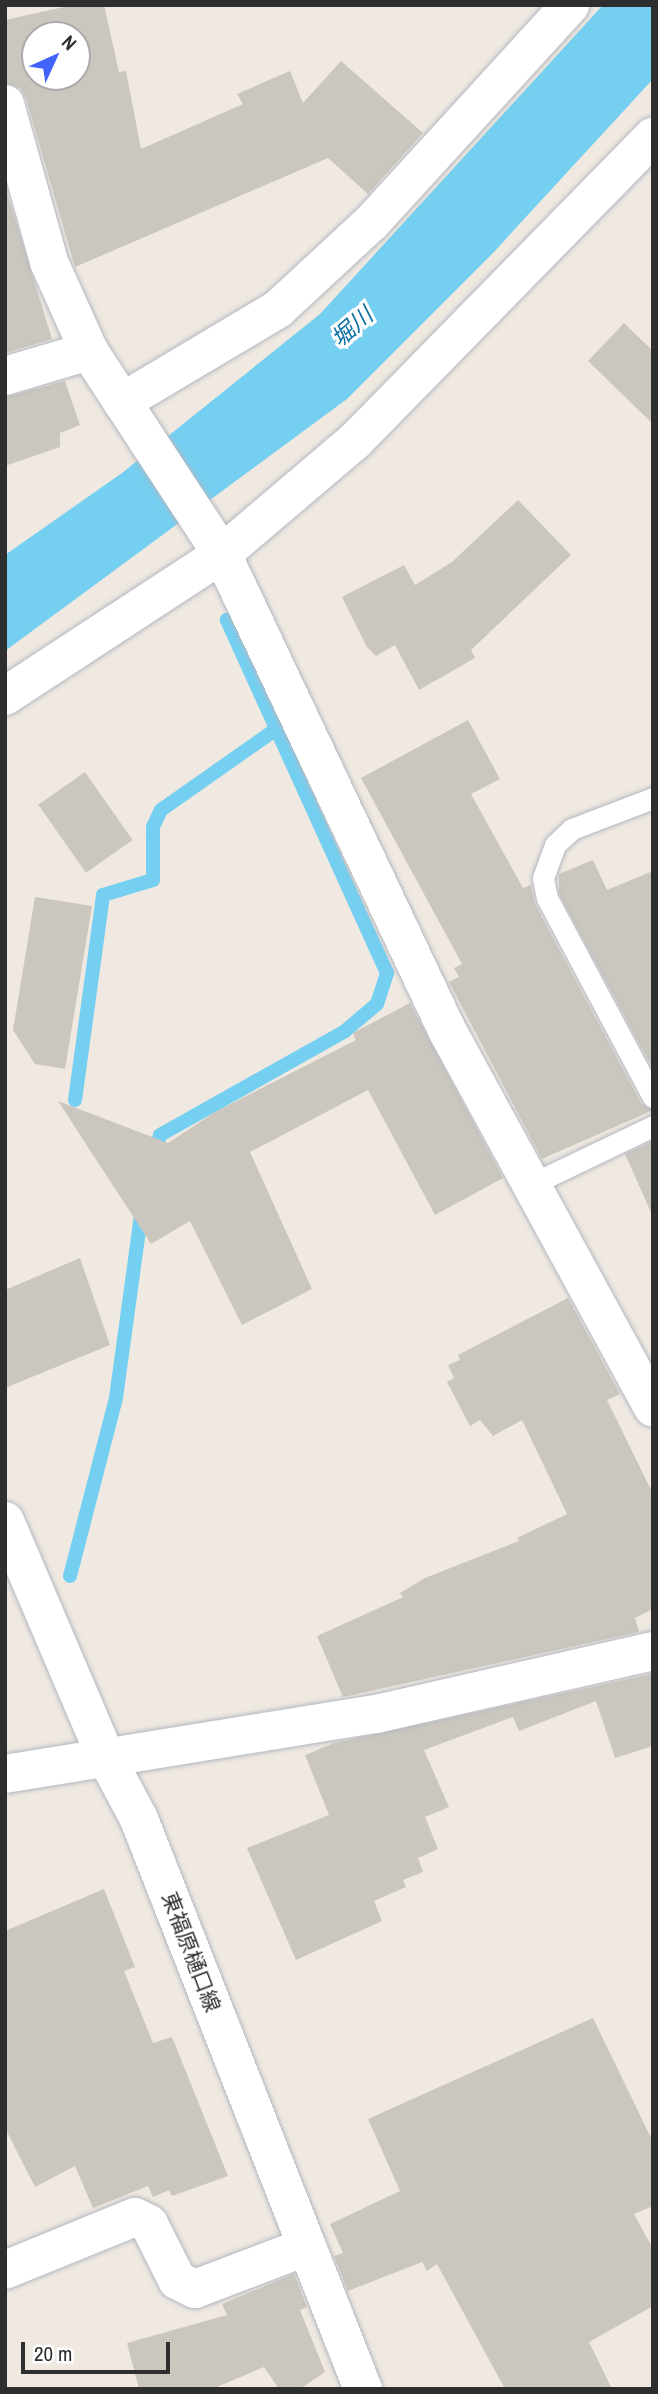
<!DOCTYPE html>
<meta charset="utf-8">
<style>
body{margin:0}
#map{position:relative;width:658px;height:2394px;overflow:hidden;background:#efe9e1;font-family:"Archivo Narrow","Noto Sans JP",sans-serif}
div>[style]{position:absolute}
.water>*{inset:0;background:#75cff0}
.stream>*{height:14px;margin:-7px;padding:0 7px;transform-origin:7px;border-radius:7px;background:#75cff0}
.building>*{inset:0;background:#cbc7bf;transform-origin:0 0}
.roads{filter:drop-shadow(0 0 2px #b4b7c1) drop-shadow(0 0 2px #b4b7c1)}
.lane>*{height:21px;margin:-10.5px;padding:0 10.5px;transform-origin:10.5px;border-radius:10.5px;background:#fff}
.street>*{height:38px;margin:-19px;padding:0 19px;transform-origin:19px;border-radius:19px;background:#fff}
.secondary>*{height:38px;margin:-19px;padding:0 19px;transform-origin:19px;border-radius:19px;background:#fff}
span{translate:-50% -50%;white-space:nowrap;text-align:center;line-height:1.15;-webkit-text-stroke:6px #fff;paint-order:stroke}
.street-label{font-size:21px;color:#2e2e2e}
.water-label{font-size:23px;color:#0d6fa3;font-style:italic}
.frame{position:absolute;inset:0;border:7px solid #2e2e2e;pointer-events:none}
.north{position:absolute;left:21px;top:21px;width:70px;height:70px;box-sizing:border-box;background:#fff;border:2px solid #ababab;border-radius:50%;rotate:45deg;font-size:19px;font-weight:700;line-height:28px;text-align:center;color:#2e2e2e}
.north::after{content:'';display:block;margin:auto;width:24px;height:32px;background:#4264fb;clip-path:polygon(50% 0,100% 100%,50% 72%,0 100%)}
.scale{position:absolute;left:21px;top:2342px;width:149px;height:32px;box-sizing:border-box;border:4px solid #2e2e2e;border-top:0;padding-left:9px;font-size:21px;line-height:24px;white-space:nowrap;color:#2e2e2e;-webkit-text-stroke:5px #fff;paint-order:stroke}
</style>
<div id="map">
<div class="water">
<i style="clip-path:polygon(603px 5px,653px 5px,653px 79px,492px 254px,347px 399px,5px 651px,5px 555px,122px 473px,320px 314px)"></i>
</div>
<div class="stream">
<i style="left:75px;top:1100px;width:207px;rotate:-82.2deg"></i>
<i style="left:103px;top:895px;width:52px;rotate:-16.7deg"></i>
<i style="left:153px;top:880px;width:53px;rotate:-90deg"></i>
<i style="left:153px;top:827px;width:19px;rotate:-65deg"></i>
<i style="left:161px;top:810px;width:144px;rotate:-35.1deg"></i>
<i style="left:153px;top:1157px;width:23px;rotate:-72deg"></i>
<i style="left:160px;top:1135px;width:212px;rotate:-29.3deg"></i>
<i style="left:345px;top:1031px;width:42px;rotate:-40.2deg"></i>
<i style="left:377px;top:1004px;width:33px;rotate:-72deg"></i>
<i style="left:387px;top:973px;width:388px;rotate:-114.4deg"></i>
<i style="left:70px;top:1576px;width:184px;rotate:-75.5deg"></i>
<i style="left:116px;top:1398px;width:193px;rotate:-82.2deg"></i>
</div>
<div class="building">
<i style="clip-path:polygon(evenodd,73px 5px,104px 5px,119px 72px,126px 71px,141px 149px,243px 104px,237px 94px,290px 71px,303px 103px,341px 61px,423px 133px,368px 194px,328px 158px,75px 267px,26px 98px,20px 88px,5px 83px,5px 20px,73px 5px,35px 35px,77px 35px,77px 77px,35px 77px,35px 35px)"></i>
<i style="clip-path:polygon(5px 186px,52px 339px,5px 353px)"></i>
<i style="clip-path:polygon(624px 323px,653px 351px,653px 424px,588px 361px)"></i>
<i style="clip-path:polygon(65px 381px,80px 425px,60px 433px,60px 447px,5px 466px,5px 397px)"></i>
<i style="clip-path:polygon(518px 500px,571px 555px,471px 650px,475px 658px,419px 690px,395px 645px,376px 656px,367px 647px,342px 597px,404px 565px,415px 585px,452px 562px)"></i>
<i style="clip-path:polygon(468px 720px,500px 779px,471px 794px,523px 888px,531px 885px,535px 904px,641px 1103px,653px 1110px,542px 1159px,449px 982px,459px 977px,454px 968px,462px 964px,361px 778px)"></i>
<i style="left:85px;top:772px;width:83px;height:57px;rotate:55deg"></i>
<i style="clip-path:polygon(593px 860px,607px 890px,653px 871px,653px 1069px,559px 894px,559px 874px)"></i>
<i style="clip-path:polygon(35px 897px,92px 906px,65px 1069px,35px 1064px,13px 1030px)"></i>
<i style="clip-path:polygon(410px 1003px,503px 1178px,435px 1215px,368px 1090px,250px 1152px,312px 1289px,242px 1325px,190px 1221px,151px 1244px,58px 1101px,168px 1143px,215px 1112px,356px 1040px,353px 1033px)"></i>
<i style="clip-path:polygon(653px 1141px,653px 1217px,625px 1154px)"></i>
<i style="clip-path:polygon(80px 1258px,110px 1345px,5px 1388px,5px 1290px)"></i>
<i style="clip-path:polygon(568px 1298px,620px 1394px,607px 1400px,653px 1494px,653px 1609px,635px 1618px,639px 1632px,343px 1697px,317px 1636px,403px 1597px,400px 1593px,425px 1578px,519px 1541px,517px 1538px,567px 1514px,522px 1420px,493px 1436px,480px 1420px,470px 1426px,447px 1382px,454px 1378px,448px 1365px,460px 1360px,458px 1355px)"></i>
<i style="clip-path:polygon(652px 1674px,653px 1746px,615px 1758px,596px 1701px,519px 1731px,513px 1717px,424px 1750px,449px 1807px,425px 1817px,438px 1849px,418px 1858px,423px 1872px,403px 1880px,406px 1887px,374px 1901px,382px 1921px,296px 1960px,247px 1848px,329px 1815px,305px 1755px,334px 1743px)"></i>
<i style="clip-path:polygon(104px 1889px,135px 1967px,124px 1971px,153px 2043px,172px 2037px,228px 2176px,172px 2196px,169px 2190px,153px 2197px,148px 2186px,93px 2208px,75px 2166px,35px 2187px,5px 2128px,5px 1931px)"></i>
<i style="clip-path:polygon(593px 2018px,653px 2142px,653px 2206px,634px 2214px,653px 2249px,653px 2306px,589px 2342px,612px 2389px,505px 2389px,437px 2264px,427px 2271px,422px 2262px,348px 2291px,334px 2256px,343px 2253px,330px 2224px,400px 2191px,368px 2119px)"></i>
<i style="clip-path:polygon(294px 2274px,307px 2307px,300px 2310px,325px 2372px,300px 2389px,279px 2389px,264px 2367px,212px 2389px,139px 2389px,127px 2343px,227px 2315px,222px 2304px)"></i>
</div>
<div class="roads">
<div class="lane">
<i style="left:653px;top:798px;width:87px;rotate:159.1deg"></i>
<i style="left:572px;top:829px;width:23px;rotate:137deg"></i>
<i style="left:555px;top:845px;width:35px;rotate:110deg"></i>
<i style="left:543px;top:878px;width:20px;rotate:79deg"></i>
<i style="left:547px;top:898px;width:225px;rotate:62deg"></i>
<i style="left:532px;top:1184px;width:134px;rotate:-25.6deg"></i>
</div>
<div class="street">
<i style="left:5px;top:104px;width:164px;rotate:74.4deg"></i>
<i style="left:49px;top:262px;width:98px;rotate:65.8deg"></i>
<i style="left:89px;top:351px;width:243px;rotate:56.8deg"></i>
<i style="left:222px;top:554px;width:526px;rotate:64.7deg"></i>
<i style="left:447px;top:1030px;width:430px;rotate:61.4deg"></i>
<i style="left:5px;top:376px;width:88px;rotate:-16.6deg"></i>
<i style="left:122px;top:402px;width:182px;rotate:-30.8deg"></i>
<i style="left:278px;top:309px;width:128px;rotate:-42.8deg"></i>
<i style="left:372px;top:222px;width:294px;rotate:-47.6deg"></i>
<i style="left:5px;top:1774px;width:376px;rotate:-9.2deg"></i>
<i style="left:376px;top:1714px;width:284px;rotate:-12.8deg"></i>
<i style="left:5px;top:2270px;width:140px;rotate:-22.2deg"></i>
<i style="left:135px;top:2217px;width:16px;rotate:27deg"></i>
<i style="left:149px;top:2224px;width:63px;rotate:63.4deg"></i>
<i style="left:177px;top:2280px;width:20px;rotate:27deg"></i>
<i style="left:195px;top:2289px;width:118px;rotate:-20.9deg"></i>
</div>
<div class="secondary">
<i style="left:5px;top:696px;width:259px;rotate:-33.2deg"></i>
<i style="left:222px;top:554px;width:175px;rotate:-40.4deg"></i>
<i style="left:355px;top:441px;width:426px;rotate:-45.6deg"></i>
<i style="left:5px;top:1521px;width:254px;rotate:66.9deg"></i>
<i style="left:105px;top:1755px;width:72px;rotate:62deg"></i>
<i style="left:139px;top:1819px;width:612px;rotate:68.55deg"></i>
</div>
</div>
<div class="street-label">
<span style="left:191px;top:1952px;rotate:69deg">東福原樋口線</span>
</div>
<div class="water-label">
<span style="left:352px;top:327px;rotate:-41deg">堀川</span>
</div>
<div class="frame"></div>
<div class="north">N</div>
<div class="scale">20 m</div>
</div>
